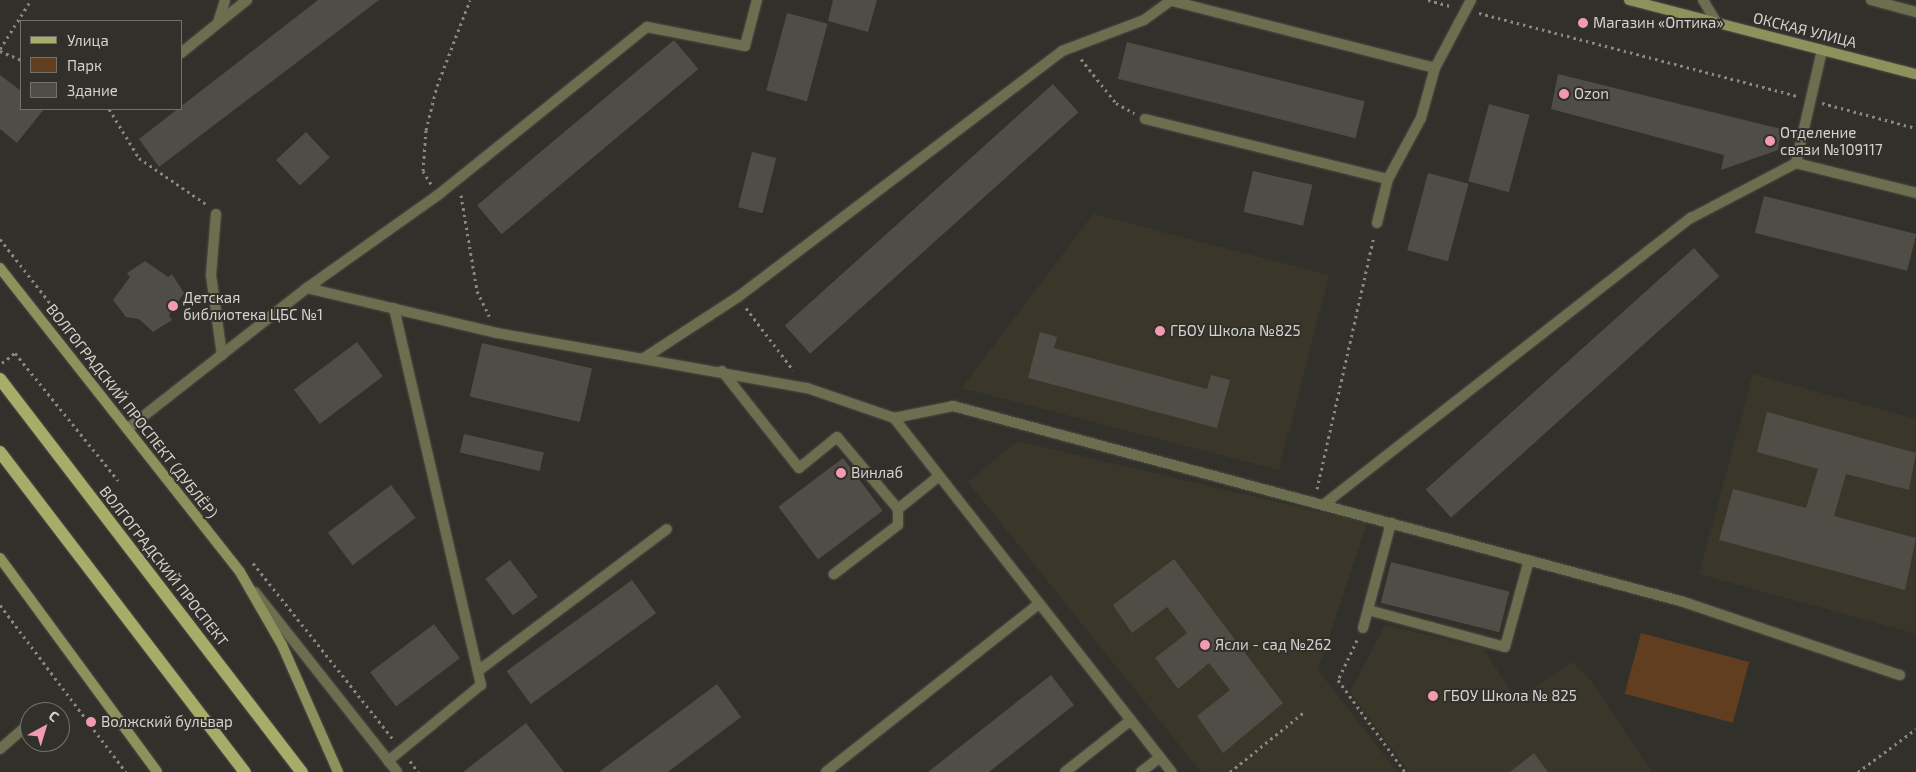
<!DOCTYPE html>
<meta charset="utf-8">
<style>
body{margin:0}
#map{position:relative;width:1916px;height:772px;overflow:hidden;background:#32302a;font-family:"Exo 2",sans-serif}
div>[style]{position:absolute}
.built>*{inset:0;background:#3a372a}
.green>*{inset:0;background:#623e20;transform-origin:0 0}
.building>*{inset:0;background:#504c46;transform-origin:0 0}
.path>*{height:3px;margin-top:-1.5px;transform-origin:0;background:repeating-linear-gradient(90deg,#888782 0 2.5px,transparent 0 6.5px)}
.roads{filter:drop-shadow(0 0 1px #4f4d48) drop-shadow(0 0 1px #4f4d48)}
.service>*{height:10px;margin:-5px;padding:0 5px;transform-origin:5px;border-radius:5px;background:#6c6f4f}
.minor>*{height:10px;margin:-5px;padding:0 5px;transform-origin:5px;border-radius:5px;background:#6c6f4f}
.tertiary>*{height:10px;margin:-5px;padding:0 5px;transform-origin:5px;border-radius:5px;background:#6c6f4f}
.secondary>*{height:10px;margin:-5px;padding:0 5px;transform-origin:5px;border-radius:5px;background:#8d925d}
.primary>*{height:12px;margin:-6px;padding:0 6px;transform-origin:6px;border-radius:6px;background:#a7ad68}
.dots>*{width:14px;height:14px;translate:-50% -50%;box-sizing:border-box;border:2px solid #32302a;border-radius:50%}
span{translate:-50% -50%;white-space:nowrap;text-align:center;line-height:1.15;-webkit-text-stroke:4px #32302a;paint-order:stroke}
.poi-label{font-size:15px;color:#d3d2ce}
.left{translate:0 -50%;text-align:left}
.street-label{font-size:15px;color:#d3d2ce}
.legend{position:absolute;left:20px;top:20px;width:162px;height:90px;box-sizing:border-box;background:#32302a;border:1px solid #72716c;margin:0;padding:6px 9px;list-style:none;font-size:15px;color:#d3d2ce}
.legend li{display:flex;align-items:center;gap:10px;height:25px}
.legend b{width:25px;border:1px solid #72716c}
.north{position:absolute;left:20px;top:702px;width:50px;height:50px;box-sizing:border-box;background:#32302a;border:1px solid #72716c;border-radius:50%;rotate:39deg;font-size:14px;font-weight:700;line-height:20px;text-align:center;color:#d3d2ce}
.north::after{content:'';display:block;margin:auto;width:18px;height:22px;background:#f29aaf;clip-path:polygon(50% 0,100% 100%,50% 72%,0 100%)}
</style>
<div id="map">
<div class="built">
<i style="clip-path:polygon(1093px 214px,1329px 275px,1279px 470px,962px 388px)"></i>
<i style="clip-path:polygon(1753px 374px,1916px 419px,1916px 634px,1699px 574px)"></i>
<i style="clip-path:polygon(1017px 441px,1367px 523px,1318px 670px,1397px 772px,1201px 772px,968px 482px)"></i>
<i style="clip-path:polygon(1385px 625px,1483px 648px,1516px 699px,1572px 662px,1589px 678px,1652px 772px,1409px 772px,1350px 692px)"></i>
</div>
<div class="green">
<i style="left:1641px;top:633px;width:112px;height:63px;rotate:15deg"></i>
</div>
<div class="building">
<i style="clip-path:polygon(318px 0,379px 0,159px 167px,139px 139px)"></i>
<i style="clip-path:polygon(833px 0,877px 0,868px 32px,828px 21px)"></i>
<i style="left:787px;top:13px;width:42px;height:80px;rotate:15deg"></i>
<i style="left:674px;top:40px;width:38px;height:257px;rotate:50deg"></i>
<i style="left:1127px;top:42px;width:245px;height:38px;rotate:14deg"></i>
<i style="clip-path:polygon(1558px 74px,1781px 129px,1778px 150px,1721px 170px,1724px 155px,1551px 109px)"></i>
<i style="clip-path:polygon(0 75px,21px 91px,21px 109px,44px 109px,17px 143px,0 129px)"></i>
<i style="left:1053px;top:84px;width:38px;height:361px;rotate:48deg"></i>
<i style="left:1489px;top:104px;width:42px;height:80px;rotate:15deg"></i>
<i style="left:306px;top:132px;width:35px;height:41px;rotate:47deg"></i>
<i style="left:752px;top:152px;width:25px;height:57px;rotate:14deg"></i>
<i style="left:1253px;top:171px;width:61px;height:42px;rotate:13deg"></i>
<i style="left:1428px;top:173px;width:42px;height:80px;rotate:15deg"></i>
<i style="left:1764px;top:196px;width:157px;height:38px;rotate:14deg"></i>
<i style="left:1694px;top:248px;width:38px;height:361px;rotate:48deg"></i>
<i style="clip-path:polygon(145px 261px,168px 277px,172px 274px,184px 293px,169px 315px,172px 320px,153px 332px,139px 319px,126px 317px,113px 300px,130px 277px,127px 273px)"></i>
<i style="clip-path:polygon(1040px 332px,1057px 337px,1054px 348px,1207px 389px,1211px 375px,1230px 380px,1217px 428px,1028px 378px)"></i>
<i style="left:357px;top:342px;width:43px;height:79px;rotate:53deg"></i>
<i style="left:482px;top:343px;width:113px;height:55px;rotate:13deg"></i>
<i style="clip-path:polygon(1767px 412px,1916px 453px,1909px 490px,1846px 474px,1834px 516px,1916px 538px,1905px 590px,1719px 540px,1733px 489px,1806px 508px,1818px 469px,1757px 452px)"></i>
<i style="left:464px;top:434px;width:82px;height:19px;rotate:13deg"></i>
<i style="left:843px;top:458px;width:66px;height:81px;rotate:53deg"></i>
<i style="left:391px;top:485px;width:41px;height:79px;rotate:53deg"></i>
<i style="clip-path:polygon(1174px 559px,1283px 703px,1223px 753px,1197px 716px,1230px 690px,1209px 663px,1178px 689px,1155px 658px,1187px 633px,1167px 607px,1132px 633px,1113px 605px)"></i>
<i style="left:510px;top:560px;width:46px;height:31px;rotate:53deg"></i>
<i style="left:1391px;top:562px;width:122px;height:42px;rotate:14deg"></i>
<i style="left:632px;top:580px;width:41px;height:155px;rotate:54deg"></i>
<i style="left:434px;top:624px;width:43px;height:80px;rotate:53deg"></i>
<i style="clip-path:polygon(1051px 675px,1074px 705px,989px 772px,928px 772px)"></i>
<i style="clip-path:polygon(717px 684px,741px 717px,668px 772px,599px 772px)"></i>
<i style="clip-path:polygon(526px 723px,564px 772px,463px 772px)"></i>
<i style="clip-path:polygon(1534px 753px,1548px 772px,1510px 772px)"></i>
</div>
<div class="path">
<i style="left:1428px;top:0;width:24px;rotate:15deg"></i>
<i style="left:1479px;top:13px;width:329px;rotate:14.6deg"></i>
<i style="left:0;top:49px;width:58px;rotate:-57.7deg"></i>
<i style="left:0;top:51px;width:23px;rotate:23deg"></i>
<i style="left:1081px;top:59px;width:56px;rotate:51.5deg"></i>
<i style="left:1116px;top:103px;width:21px;rotate:29deg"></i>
<i style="left:1822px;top:103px;width:97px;rotate:14.9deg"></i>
<i style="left:109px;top:109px;width:57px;rotate:58.5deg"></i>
<i style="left:139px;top:158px;width:81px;rotate:34.5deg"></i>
<i style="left:431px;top:184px;width:15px;rotate:-122deg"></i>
<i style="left:423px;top:171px;width:41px;rotate:-85.8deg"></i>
<i style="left:426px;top:130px;width:45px;rotate:-76deg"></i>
<i style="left:437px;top:86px;width:92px;rotate:-69deg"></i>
<i style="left:461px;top:195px;width:97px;rotate:80.5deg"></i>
<i style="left:477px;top:291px;width:28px;rotate:64deg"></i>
<i style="left:0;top:239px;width:145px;rotate:52deg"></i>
<i style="left:746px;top:308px;width:78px;rotate:52.8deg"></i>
<i style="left:2px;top:363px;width:16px;rotate:-38deg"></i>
<i style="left:15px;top:353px;width:164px;rotate:51deg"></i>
<i style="left:1317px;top:489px;width:259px;rotate:-77.3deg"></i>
<i style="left:253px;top:563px;width:226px;rotate:51.5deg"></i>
<i style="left:0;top:605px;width:209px;rotate:53deg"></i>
<i style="left:1357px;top:640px;width:44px;rotate:115.4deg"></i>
<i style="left:1338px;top:680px;width:114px;rotate:53.9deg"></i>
<i style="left:410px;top:761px;width:14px;rotate:54deg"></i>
<i style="left:1230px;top:772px;width:95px;rotate:-39deg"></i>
<i style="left:1858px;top:772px;width:72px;rotate:-36.6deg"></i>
</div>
<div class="roads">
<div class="service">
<i style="left:1172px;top:1px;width:271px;rotate:14.3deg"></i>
<i style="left:218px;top:23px;width:24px;rotate:-73deg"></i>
<i style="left:181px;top:53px;width:85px;rotate:-38.8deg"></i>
<i style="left:1145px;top:119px;width:250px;rotate:13.9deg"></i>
<i style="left:1796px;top:163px;width:124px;rotate:14deg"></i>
<i style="left:216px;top:214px;width:61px;rotate:94.7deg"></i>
<i style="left:211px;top:275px;width:81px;rotate:82.2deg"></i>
<i style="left:1377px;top:223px;width:45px;rotate:-76deg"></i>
<i style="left:1388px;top:179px;width:69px;rotate:-61.6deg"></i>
<i style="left:1421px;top:118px;width:52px;rotate:-74.4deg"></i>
<i style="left:1435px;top:68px;width:77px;rotate:-62.1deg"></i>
<i style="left:307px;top:288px;width:161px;rotate:-35.4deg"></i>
<i style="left:438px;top:195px;width:268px;rotate:-38.8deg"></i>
<i style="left:647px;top:27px;width:100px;rotate:11deg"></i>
<i style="left:745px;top:46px;width:48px;rotate:-75.4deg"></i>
<i style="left:644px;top:358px;width:112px;rotate:-33deg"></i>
<i style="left:738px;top:297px;width:407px;rotate:-37.2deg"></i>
<i style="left:1062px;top:51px;width:88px;rotate:-20.7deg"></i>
<i style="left:1144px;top:20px;width:34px;rotate:-36deg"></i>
<i style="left:722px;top:371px;width:124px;rotate:51.6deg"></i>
<i style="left:799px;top:468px;width:49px;rotate:-39.2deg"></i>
<i style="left:837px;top:437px;width:94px;rotate:49.7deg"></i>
<i style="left:898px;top:509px;width:16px;rotate:90deg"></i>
<i style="left:898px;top:525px;width:81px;rotate:142.6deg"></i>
<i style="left:894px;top:418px;width:60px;rotate:-11.5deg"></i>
<i style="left:953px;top:406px;width:757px;rotate:15.01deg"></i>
<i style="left:1684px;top:602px;width:228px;rotate:18.7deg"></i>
<i style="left:127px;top:429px;width:229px;rotate:-38.1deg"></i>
<i style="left:307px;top:288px;width:195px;rotate:13.3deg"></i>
<i style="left:497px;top:333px;width:315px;rotate:10.1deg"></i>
<i style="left:807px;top:388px;width:92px;rotate:19deg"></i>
<i style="left:894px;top:418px;width:450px;rotate:51.9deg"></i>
<i style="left:1323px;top:505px;width:467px;rotate:-38deg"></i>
<i style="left:1691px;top:218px;width:119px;rotate:-27.6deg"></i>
<i style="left:1796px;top:163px;width:116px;rotate:-77deg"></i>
<i style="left:898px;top:509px;width:53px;rotate:-38.8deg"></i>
<i style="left:1368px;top:610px;width:142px;rotate:15.1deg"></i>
<i style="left:1505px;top:647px;width:90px;rotate:-74.6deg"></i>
<i style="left:1363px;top:628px;width:109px;rotate:-75.1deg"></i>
<i style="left:478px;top:671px;width:236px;rotate:-36.9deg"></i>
<i style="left:0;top:749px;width:35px;rotate:-41deg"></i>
<i style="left:388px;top:761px;width:120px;rotate:-39.3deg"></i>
<i style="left:481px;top:685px;width:387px;rotate:-103deg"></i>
<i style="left:826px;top:772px;width:271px;rotate:-38.3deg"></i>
<i style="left:1065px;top:772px;width:84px;rotate:-38.2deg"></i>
<i style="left:1141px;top:772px;width:24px;rotate:-38deg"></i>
</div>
<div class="minor">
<i style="left:1703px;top:0;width:26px;rotate:59deg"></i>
<i style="left:1871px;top:0;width:47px;rotate:14.9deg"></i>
</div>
<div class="tertiary">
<i style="left:255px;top:592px;width:229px;rotate:51.7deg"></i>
</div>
<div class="secondary">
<i style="left:1629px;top:0;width:296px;rotate:14.5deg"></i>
<i style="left:0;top:268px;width:387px;rotate:51.7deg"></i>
<i style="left:240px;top:572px;width:84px;rotate:60.1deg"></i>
<i style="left:282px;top:645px;width:139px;rotate:66.2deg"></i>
<i style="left:0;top:558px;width:265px;rotate:53.7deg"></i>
</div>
<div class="primary">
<i style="left:0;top:379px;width:496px;rotate:52.5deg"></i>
<i style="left:0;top:452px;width:403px;rotate:52.6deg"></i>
</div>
</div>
<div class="dots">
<i style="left:1583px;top:23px;background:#f29aaf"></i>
<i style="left:1564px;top:94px;background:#f29aaf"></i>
<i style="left:1770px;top:141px;background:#f29aaf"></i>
<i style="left:173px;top:306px;background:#f29aaf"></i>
<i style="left:1160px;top:331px;background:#f29aaf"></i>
<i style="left:841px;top:473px;background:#f29aaf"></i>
<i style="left:1205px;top:645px;background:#f29aaf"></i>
<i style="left:1433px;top:696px;background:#f29aaf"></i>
<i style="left:91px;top:722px;background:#f29aaf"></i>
</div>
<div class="poi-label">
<span class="left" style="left:1593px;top:23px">Магазин «Оптика»</span>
<span class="left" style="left:1574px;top:94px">Ozon</span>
<span class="left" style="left:1780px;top:141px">Отделение<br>связи №109117</span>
<span class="left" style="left:183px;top:306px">Детская<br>библиотека ЦБС №1</span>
<span class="left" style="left:1170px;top:331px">ГБОУ Школа №825</span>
<span class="left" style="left:851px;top:473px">Винлаб</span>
<span class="left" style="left:1215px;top:645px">Ясли - сад №262</span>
<span class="left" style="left:1443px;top:696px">ГБОУ Школа № 825</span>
<span class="left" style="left:101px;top:722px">Волжский бульвар</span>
</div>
<div class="street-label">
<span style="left:1805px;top:30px;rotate:14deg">ОКСКАЯ УЛИЦА</span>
<span style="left:132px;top:411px;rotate:52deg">ВОЛГОГРАДСКИЙ ПРОСПЕКТ (ДУБЛЁР)</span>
<span style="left:164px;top:566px;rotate:52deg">ВОЛГОГРАДСКИЙ ПРОСПЕКТ</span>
</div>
<ul class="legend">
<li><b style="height:6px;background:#a7ad68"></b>Улица</li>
<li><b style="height:14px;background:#623e20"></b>Парк</li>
<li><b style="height:14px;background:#504c46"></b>Здание</li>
</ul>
<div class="north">С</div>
</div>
